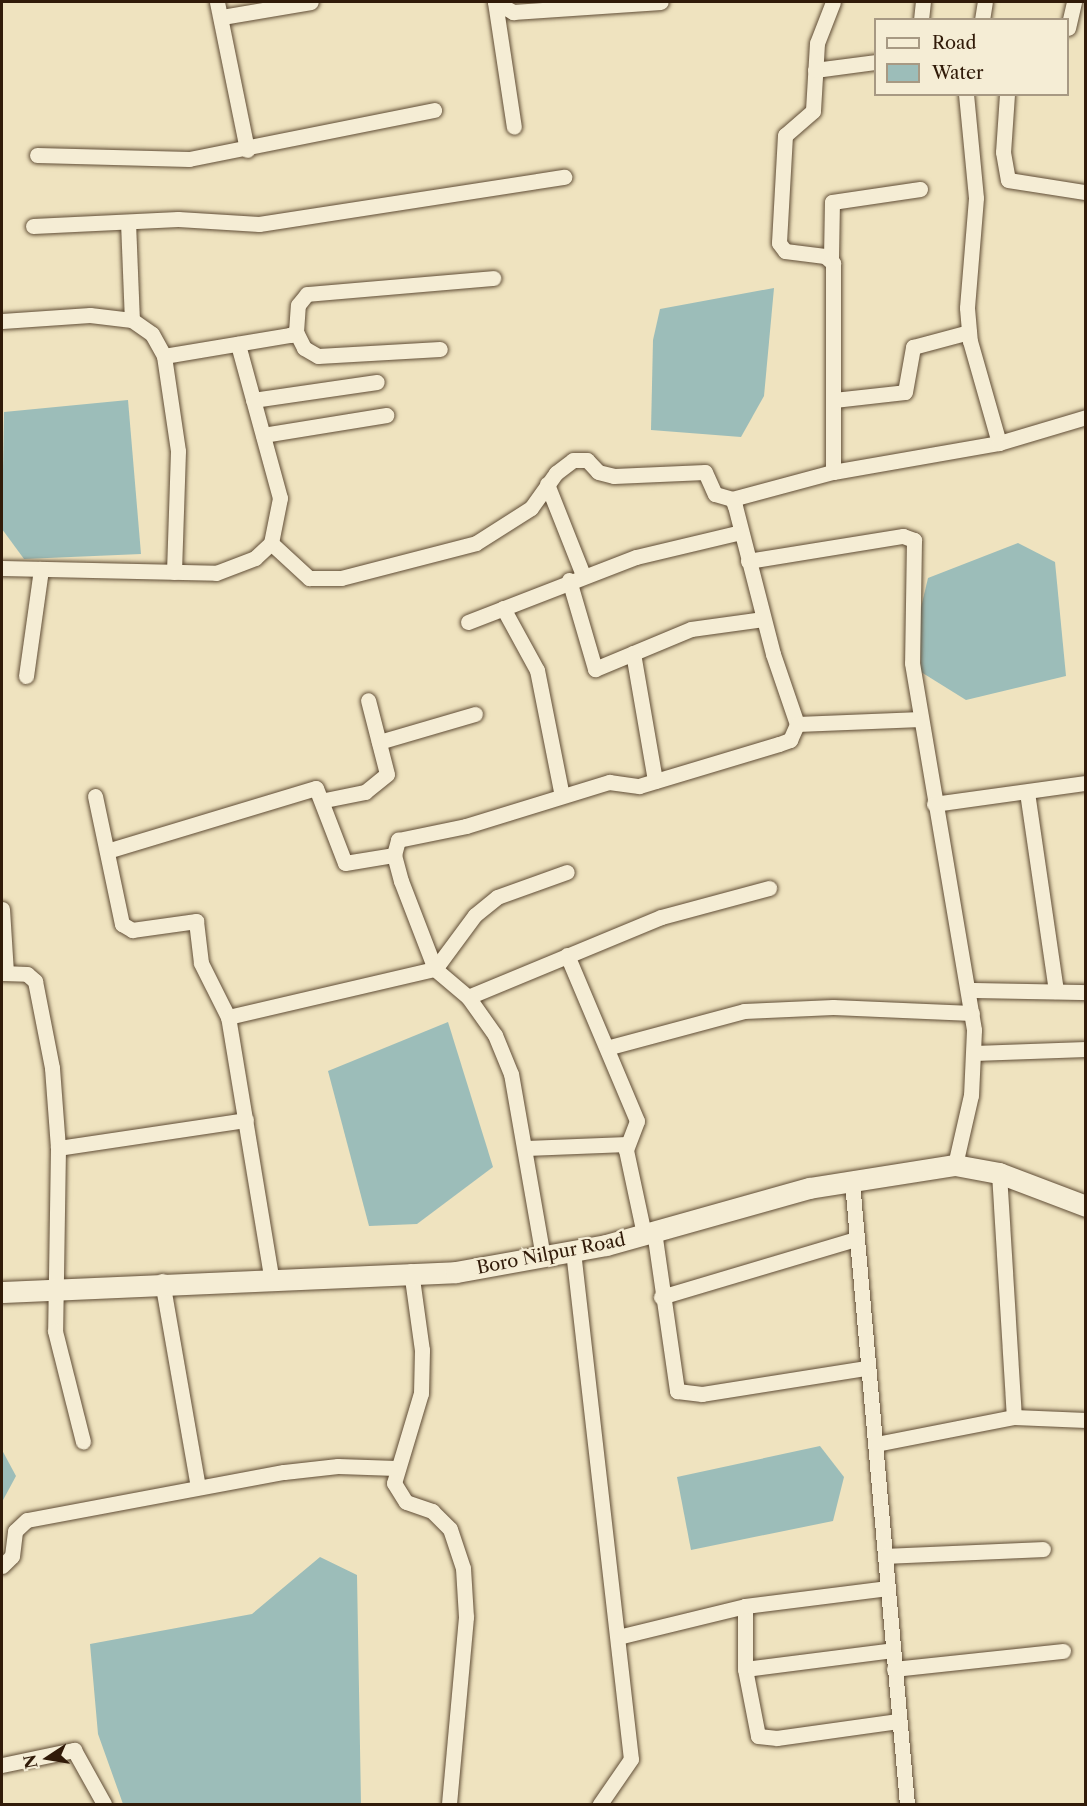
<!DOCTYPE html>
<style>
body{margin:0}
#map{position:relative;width:1087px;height:1806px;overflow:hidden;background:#efe3bf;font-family:"Libre Caslon Text",serif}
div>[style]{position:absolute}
.water>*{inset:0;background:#9cbdb9}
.roads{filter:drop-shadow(0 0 2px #604d36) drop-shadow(0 0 2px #604d36)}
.street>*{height:15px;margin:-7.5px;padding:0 7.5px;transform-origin:7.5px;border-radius:7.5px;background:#f5edd5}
.secondary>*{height:21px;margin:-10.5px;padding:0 10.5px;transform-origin:10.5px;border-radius:10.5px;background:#f5edd5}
span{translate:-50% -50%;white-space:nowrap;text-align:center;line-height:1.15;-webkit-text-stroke:4.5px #f5edd5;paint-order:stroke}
.street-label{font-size:18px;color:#311b09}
.frame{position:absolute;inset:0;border:3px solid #311b09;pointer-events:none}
.legend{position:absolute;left:874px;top:18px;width:195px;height:78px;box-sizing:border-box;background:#f5edd5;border:2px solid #a79983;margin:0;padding:8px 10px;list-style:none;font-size:18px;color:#311b09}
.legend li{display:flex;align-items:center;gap:12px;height:30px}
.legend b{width:30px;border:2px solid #a79983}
.north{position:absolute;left:18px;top:1728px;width:60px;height:60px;-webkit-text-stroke:4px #f5edd5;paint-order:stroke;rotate:258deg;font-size:16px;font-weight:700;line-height:24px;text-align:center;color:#311b09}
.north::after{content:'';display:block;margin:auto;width:21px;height:27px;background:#311b09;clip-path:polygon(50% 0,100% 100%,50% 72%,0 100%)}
</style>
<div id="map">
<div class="water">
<i style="clip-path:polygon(774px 288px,764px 396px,741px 437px,651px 430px,653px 340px,660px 309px)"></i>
<i style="clip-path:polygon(128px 400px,141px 554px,24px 559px,2px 529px,4px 412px)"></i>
<i style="clip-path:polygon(1018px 543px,1055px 562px,1066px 676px,966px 700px,921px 672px,919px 616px,928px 578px)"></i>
<i style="clip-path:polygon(448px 1022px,493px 1167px,417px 1224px,369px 1226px,328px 1071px)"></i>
<i style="clip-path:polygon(820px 1446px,844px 1477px,833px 1521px,691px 1550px,677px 1477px)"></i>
<i style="clip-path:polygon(2px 1450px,16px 1476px,2px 1502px)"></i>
<i style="clip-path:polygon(320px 1557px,357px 1575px,361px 1804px,123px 1804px,98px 1734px,90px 1644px,252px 1614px)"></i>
</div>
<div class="roads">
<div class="street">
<i style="left:217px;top:2px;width:151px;rotate:78.5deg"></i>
<i style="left:495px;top:2px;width:21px;rotate:29deg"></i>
<i style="left:513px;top:12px;width:148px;rotate:-3.9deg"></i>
<i style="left:495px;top:2px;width:126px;rotate:81.4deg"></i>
<i style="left:833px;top:2px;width:44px;rotate:111.3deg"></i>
<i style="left:817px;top:43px;width:68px;rotate:93.4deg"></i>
<i style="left:813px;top:111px;width:37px;rotate:139deg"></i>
<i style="left:785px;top:135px;width:108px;rotate:93.2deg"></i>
<i style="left:779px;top:243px;width:10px;rotate:53deg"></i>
<i style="left:785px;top:251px;width:40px;rotate:7.1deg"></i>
<i style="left:825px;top:256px;width:11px;rotate:41deg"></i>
<i style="left:833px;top:263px;width:209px;rotate:90deg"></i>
<i style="left:222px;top:17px;width:90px;rotate:-9.6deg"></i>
<i style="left:921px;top:20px;width:18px;rotate:-84deg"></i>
<i style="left:982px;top:20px;width:18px;rotate:-81deg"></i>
<i style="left:1068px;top:28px;width:27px;rotate:-77deg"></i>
<i style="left:815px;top:70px;width:62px;rotate:-7.5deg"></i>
<i style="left:966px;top:94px;width:104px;rotate:84.5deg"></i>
<i style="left:976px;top:198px;width:110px;rotate:94.7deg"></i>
<i style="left:967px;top:308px;width:33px;rotate:85deg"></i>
<i style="left:970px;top:341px;width:106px;rotate:74.1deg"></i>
<i style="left:1007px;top:94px;width:58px;rotate:93.9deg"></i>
<i style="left:1003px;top:152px;width:28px;rotate:80deg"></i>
<i style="left:1008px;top:180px;width:78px;rotate:8.9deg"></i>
<i style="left:37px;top:155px;width:152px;rotate:1.5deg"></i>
<i style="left:189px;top:159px;width:250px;rotate:-11.3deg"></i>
<i style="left:128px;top:222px;width:98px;rotate:87.7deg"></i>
<i style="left:33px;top:226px;width:145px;rotate:-2.8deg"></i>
<i style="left:178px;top:219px;width:81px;rotate:3.5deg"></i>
<i style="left:259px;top:224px;width:309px;rotate:-8.8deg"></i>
<i style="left:831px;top:258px;width:56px;rotate:-89deg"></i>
<i style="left:832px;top:202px;width:89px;rotate:-8.4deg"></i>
<i style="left:2px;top:321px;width:88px;rotate:-3.9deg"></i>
<i style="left:90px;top:315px;width:42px;rotate:6.8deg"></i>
<i style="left:132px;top:320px;width:24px;rotate:35deg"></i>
<i style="left:152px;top:334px;width:25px;rotate:61deg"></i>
<i style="left:164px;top:356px;width:96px;rotate:81.6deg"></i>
<i style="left:178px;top:451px;width:121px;rotate:91.9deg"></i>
<i style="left:296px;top:332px;width:18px;rotate:63deg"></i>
<i style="left:304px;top:348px;width:16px;rotate:30deg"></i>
<i style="left:318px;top:356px;width:122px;rotate:-3.3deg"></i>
<i style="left:164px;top:356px;width:128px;rotate:-9.5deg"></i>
<i style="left:290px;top:335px;width:7px;rotate:-27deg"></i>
<i style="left:296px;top:332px;width:27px;rotate:-86deg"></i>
<i style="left:298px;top:305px;width:14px;rotate:-51deg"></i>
<i style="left:307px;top:294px;width:187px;rotate:-4.9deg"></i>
<i style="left:253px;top:400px;width:125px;rotate:-8.3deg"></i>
<i style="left:834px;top:400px;width:71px;rotate:-6.4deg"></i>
<i style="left:905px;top:392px;width:46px;rotate:-79.9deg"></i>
<i style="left:913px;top:347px;width:58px;rotate:-15deg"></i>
<i style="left:263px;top:435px;width:125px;rotate:-9.2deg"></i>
<i style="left:547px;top:484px;width:98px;rotate:68.4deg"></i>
<i style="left:732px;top:499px;width:105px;rotate:-15deg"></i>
<i style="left:833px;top:472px;width:169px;rotate:-9.9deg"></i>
<i style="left:999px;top:443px;width:91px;rotate:-16.6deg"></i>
<i style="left:271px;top:543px;width:52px;rotate:42.6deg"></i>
<i style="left:309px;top:578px;width:32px"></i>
<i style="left:341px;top:578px;width:139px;rotate:-14.5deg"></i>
<i style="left:476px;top:543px;width:65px;rotate:-32.5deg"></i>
<i style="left:531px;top:508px;width:43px;rotate:-54.5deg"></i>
<i style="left:556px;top:473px;width:21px;rotate:-37deg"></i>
<i style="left:573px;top:460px;width:14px"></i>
<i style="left:587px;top:460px;width:16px;rotate:47deg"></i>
<i style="left:598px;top:472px;width:16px;rotate:14deg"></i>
<i style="left:614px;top:476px;width:91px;rotate:-2.5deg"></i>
<i style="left:705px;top:472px;width:24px;rotate:66deg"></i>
<i style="left:715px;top:494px;width:18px;rotate:16deg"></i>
<i style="left:732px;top:499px;width:8px;rotate:67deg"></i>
<i style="left:735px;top:506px;width:153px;rotate:75.6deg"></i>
<i style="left:773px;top:654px;width:74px;rotate:71.1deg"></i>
<i style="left:748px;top:561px;width:157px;rotate:-9.2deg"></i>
<i style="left:903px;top:536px;width:12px;rotate:20deg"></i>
<i style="left:914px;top:540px;width:123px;rotate:90.9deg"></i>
<i style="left:912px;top:663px;width:372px;rotate:80.4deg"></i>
<i style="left:974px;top:1030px;width:65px;rotate:92.6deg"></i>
<i style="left:971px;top:1095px;width:72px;rotate:102.9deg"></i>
<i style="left:2px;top:568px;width:214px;rotate:1.3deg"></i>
<i style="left:216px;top:573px;width:42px;rotate:-21deg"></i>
<i style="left:255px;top:558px;width:22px;rotate:-43deg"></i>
<i style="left:271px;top:543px;width:46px;rotate:-78.7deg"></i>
<i style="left:280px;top:498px;width:160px;rotate:-105.3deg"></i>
<i style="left:569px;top:580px;width:93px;rotate:73.7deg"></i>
<i style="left:595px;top:669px;width:104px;rotate:-22.6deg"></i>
<i style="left:691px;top:629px;width:73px;rotate:-7.9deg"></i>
<i style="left:503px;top:608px;width:71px;rotate:61.3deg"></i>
<i style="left:537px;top:670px;width:128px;rotate:78.8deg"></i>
<i style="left:468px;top:622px;width:180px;rotate:-21.2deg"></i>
<i style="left:636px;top:557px;width:108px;rotate:-13.4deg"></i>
<i style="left:633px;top:653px;width:130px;rotate:80.2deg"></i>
<i style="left:26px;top:676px;width:108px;rotate:-82deg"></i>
<i style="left:379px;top:742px;width:100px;rotate:-16.3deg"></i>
<i style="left:1027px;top:792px;width:201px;rotate:81.7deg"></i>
<i style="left:95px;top:796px;width:131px;rotate:78.1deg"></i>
<i style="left:122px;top:924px;width:12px;rotate:31deg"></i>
<i style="left:132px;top:930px;width:65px;rotate:-8deg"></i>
<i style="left:196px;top:921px;width:42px;rotate:83.2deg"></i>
<i style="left:201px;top:963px;width:60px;rotate:63.4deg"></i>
<i style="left:325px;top:800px;width:41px;rotate:-11.3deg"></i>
<i style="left:365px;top:792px;width:28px;rotate:-39deg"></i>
<i style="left:387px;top:774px;width:76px;rotate:-104.4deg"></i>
<i style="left:934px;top:804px;width:153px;rotate:-7.9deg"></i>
<i style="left:107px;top:851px;width:218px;rotate:-16.8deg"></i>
<i style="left:316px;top:788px;width:80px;rotate:68.9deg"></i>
<i style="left:345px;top:863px;width:50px;rotate:-9.3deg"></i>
<i style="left:2px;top:909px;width:64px;rotate:86.4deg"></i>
<i style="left:567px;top:955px;width:180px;rotate:67.1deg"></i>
<i style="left:637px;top:1121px;width:31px;rotate:111deg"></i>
<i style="left:626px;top:1150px;width:86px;rotate:77.9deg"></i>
<i style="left:2px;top:973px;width:25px;rotate:2deg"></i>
<i style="left:27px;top:974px;width:11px;rotate:41deg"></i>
<i style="left:35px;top:981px;width:89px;rotate:78.9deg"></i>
<i style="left:52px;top:1068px;width:80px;rotate:85.7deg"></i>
<i style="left:58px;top:1148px;width:183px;rotate:90.9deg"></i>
<i style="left:55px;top:1331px;width:114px;rotate:75.8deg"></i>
<i style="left:968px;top:990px;width:118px;rotate:1deg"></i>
<i style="left:468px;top:997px;width:209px;rotate:-22.5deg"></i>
<i style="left:661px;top:917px;width:112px;rotate:-15deg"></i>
<i style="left:610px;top:1047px;width:139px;rotate:-15deg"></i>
<i style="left:744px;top:1011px;width:89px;rotate:-2.6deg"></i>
<i style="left:833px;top:1007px;width:139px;rotate:2.5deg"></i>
<i style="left:974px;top:1053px;width:112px;rotate:-2deg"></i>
<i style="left:58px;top:1148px;width:190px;rotate:-8.5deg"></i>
<i style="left:526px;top:1148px;width:101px;rotate:-2.3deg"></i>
<i style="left:999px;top:1173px;width:244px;rotate:86.5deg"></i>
<i style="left:852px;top:1182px;width:624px;rotate:84.95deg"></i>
<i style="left:654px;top:1231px;width:162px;rotate:81.8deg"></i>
<i style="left:677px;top:1391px;width:25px;rotate:7deg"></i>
<i style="left:702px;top:1394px;width:167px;rotate:-9deg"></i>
<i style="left:573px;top:1251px;width:511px;rotate:83.49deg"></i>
<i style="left:631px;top:1759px;width:55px;rotate:124.6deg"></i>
<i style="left:543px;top:1257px;width:186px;rotate:-99.9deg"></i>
<i style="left:511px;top:1074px;width:42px;rotate:-112.3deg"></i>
<i style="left:495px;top:1035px;width:47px;rotate:-125.4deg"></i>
<i style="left:468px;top:997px;width:43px;rotate:-139.7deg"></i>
<i style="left:435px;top:969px;width:94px;rotate:-111.1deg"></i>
<i style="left:401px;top:881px;width:27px;rotate:-105deg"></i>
<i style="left:394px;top:855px;width:16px;rotate:-75deg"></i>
<i style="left:398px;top:840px;width:69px;rotate:-11.6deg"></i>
<i style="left:466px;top:826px;width:150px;rotate:-17.1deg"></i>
<i style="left:609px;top:782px;width:30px;rotate:8deg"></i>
<i style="left:639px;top:786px;width:146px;rotate:-16.7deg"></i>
<i style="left:779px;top:744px;width:12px;rotate:-20deg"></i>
<i style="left:790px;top:740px;width:17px;rotate:-66deg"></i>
<i style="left:797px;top:724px;width:124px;rotate:-2.3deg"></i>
<i style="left:411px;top:1271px;width:80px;rotate:82.1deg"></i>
<i style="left:422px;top:1350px;width:43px;rotate:91.3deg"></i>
<i style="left:421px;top:1393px;width:94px;rotate:106.7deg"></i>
<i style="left:394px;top:1483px;width:22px;rotate:58deg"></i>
<i style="left:406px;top:1502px;width:28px;rotate:19deg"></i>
<i style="left:432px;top:1511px;width:25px;rotate:45deg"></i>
<i style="left:450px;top:1529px;width:41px;rotate:71.6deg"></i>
<i style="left:463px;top:1568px;width:49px;rotate:86.5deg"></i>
<i style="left:466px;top:1617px;width:188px;rotate:95.2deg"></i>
<i style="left:271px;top:1276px;width:263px;rotate:-99.4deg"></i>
<i style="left:228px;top:1017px;width:212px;rotate:-13.1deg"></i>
<i style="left:435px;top:969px;width:67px;rotate:-53.5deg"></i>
<i style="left:475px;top:915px;width:28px;rotate:-39deg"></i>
<i style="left:497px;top:897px;width:74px;rotate:-19.7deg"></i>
<i style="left:162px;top:1281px;width:209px;rotate:80.1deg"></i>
<i style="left:661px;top:1297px;width:203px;rotate:-16.6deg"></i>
<i style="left:876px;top:1444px;width:141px;rotate:-11.1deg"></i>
<i style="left:1014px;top:1417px;width:72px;rotate:2.4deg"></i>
<i style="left:885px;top:1556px;width:158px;rotate:-2.5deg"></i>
<i style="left:2px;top:1566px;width:14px;rotate:-45deg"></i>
<i style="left:12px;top:1556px;width:25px;rotate:-83deg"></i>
<i style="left:15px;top:1531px;width:16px;rotate:-43deg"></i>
<i style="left:27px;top:1520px;width:261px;rotate:-10.6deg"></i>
<i style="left:284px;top:1472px;width:54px;rotate:-6.3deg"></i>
<i style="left:338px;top:1466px;width:58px;rotate:2deg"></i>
<i style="left:745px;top:1606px;width:63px;rotate:90deg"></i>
<i style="left:745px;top:1669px;width:68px;rotate:79deg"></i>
<i style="left:758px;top:1736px;width:19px;rotate:6deg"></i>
<i style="left:777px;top:1738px;width:122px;rotate:-8deg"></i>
<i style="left:618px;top:1637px;width:131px;rotate:-13.7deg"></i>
<i style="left:745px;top:1606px;width:144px;rotate:-7.2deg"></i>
<i style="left:745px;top:1669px;width:149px;rotate:-7.3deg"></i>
<i style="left:894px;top:1669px;width:170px;rotate:-6.1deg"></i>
<i style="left:2px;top:1765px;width:74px;rotate:-11.8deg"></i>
<i style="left:74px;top:1750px;width:62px;rotate:60.9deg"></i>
</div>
<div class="secondary">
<i style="left:2px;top:1292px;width:454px;rotate:-2.5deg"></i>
<i style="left:456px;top:1272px;width:152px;rotate:-10.2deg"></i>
<i style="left:606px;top:1245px;width:211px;rotate:-15.7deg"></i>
<i style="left:809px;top:1188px;width:148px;rotate:-9deg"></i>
<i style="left:955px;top:1165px;width:45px;rotate:10.3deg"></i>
<i style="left:999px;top:1173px;width:93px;rotate:20.8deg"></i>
</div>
</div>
<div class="street-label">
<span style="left:551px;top:1254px;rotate:-11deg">Boro Nilpur Road</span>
</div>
<div class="frame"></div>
<ul class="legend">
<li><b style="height:8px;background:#f5edd5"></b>Road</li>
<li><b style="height:16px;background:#9cbdb9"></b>Water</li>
</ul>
<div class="north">N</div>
</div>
